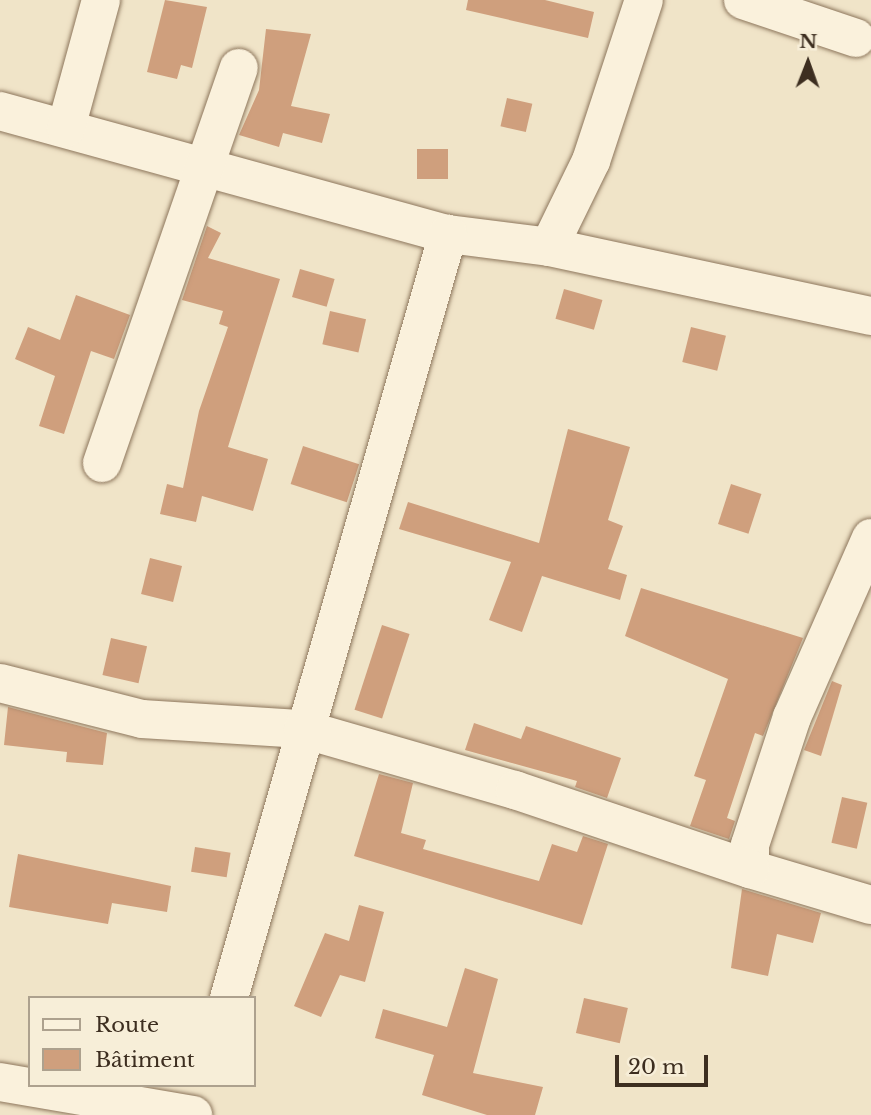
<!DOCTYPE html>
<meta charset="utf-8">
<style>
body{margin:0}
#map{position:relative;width:871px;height:1115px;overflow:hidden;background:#f0e4c8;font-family:"Libre Baskerville",serif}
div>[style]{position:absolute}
.building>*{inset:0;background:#cf9f7d;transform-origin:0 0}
.roads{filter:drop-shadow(0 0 2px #8d765c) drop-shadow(0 0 2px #8d765c)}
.minor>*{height:38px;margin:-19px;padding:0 19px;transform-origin:19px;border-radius:19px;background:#faf1dc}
span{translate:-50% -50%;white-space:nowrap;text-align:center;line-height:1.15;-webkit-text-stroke:5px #f7eed8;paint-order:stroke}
.legend{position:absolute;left:28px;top:996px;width:228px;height:91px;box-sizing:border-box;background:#f7eed8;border:2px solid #ada18e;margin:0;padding:9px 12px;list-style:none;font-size:21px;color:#3d2e20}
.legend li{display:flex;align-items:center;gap:14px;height:35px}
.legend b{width:35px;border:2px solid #ada18e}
.north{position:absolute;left:773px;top:28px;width:70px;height:70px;-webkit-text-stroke:5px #f7eed8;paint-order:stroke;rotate:1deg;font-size:19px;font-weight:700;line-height:28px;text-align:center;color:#3d2e20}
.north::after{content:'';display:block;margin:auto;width:24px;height:32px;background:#3d2e20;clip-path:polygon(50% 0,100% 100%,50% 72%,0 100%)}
.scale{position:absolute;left:615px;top:1055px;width:93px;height:32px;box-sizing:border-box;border:4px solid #3d2e20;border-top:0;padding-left:9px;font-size:21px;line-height:24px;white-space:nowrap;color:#3d2e20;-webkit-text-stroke:5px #f7eed8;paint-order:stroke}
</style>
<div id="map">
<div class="building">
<i style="clip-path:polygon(165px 0,207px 7px,192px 68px,181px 65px,177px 79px,147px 72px)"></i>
<i style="clip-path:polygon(468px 0,545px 0,594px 12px,588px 38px,466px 10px)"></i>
<i style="clip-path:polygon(266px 29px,311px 34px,291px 106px,330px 114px,322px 143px,283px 133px,279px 147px,239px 135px,259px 90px)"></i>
<i style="left:507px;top:98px;width:26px;height:29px;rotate:13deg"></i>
<i style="left:448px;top:149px;width:30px;height:31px;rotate:90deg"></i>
<i style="clip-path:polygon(207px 226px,221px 233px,208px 258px,280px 279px,228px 447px,268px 459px,253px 511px,202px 496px,196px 522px,160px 514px,167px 484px,183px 488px,199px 411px,228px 327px,219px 324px,223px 311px,182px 300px)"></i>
<i style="left:300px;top:269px;width:36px;height:29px;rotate:16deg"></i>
<i style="left:564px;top:289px;width:40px;height:31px;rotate:16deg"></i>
<i style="clip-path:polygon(76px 295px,130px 315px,114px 359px,91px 351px,64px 434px,39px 426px,55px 376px,15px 359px,28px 327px,60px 340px)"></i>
<i style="left:330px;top:311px;width:37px;height:34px;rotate:13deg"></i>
<i style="left:691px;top:327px;width:36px;height:36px;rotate:14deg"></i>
<i style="clip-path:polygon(568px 429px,630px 447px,608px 520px,623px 526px,608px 569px,627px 575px,620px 600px,542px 576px,522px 632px,489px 620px,511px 562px,399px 529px,408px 502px,539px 543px)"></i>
<i style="left:303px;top:446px;width:59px;height:40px;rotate:18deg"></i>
<i style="left:731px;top:484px;width:32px;height:42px;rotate:18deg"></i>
<i style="left:150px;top:558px;width:33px;height:37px;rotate:14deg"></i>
<i style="clip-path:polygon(641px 588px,803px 638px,763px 736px,755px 733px,727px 818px,735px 821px,729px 839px,690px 826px,706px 780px,694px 776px,728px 679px,625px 636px)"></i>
<i style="left:382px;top:625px;width:29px;height:89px;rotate:18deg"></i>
<i style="left:111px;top:638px;width:37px;height:38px;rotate:13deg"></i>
<i style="clip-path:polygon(832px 681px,842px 685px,821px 756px,804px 750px)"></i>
<i style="clip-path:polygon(8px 707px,107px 733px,103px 765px,66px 762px,67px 752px,4px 745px)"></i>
<i style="clip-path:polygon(474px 723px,521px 739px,526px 726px,621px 758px,607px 798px,575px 787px,577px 781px,465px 750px)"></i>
<i style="clip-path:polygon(379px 774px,413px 783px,401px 833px,426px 840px,423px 849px,539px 881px,552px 844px,577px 852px,583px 836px,608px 844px,582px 925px,354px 856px)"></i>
<i style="left:842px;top:797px;width:26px;height:47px;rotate:13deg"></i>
<i style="left:195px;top:847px;width:36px;height:25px;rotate:9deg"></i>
<i style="clip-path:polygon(18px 854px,171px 886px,167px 912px,112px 903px,108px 924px,9px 907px)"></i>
<i style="clip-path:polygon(742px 889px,821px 913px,813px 943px,777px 934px,768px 976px,731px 968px)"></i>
<i style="clip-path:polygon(359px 905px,384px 912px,365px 982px,340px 975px,321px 1017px,294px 1006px,325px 933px,349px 941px)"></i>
<i style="clip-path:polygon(465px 968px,498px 979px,473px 1073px,543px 1087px,535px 1115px,487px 1115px,422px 1095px,434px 1055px,375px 1038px,383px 1009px,447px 1027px)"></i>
<i style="left:584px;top:998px;width:45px;height:36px;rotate:13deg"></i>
</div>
<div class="roads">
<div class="minor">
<i style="left:743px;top:0;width:119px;rotate:18.6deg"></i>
<i style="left:0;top:111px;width:465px;rotate:15.4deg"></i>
<i style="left:448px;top:234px;width:102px;rotate:7.3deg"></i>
<i style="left:549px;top:247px;width:329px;rotate:12.1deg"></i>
<i style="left:66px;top:128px;width:133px;rotate:-74.7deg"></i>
<i style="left:549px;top:247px;width:96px;rotate:-64deg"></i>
<i style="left:591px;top:161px;width:169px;rotate:-71.8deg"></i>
<i style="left:102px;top:463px;width:418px;rotate:-70.9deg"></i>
<i style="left:871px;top:538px;width:196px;rotate:113.8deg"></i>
<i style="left:792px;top:717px;width:135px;rotate:108.2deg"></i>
<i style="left:750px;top:845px;width:24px;rotate:90deg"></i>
<i style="left:750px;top:869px;width:126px;rotate:16.6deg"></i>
<i style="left:0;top:683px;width:146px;rotate:14.2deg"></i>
<i style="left:142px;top:719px;width:161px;rotate:3.6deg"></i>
<i style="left:303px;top:729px;width:221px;rotate:16.1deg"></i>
<i style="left:515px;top:790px;width:248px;rotate:18.6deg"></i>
<i style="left:229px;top:998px;width:795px;rotate:-74.01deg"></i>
<i style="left:0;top:1082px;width:196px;rotate:9.7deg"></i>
</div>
</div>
<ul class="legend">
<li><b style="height:9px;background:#faf1dc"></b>Route</li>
<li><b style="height:19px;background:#cf9f7d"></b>Bâtiment</li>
</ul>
<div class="north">N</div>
<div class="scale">20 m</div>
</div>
